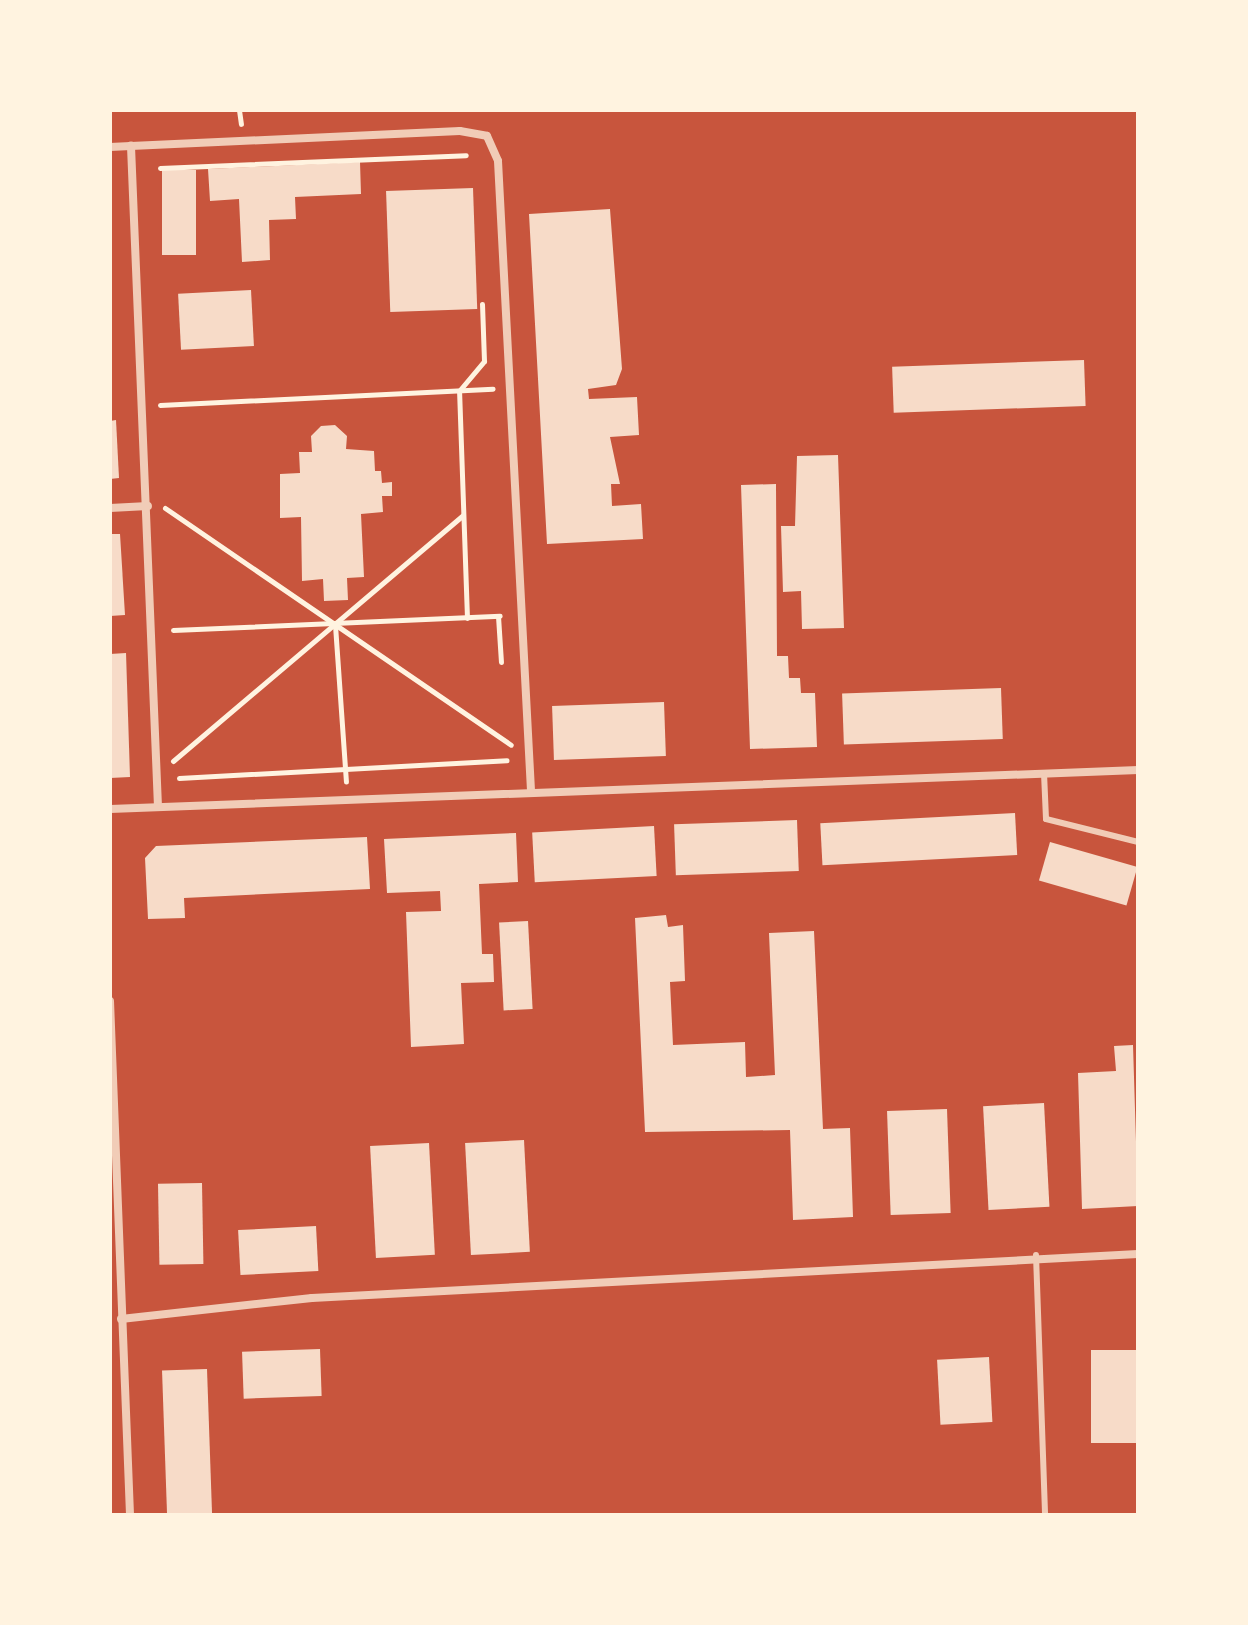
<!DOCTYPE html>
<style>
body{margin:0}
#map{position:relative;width:1248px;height:1625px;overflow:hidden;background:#c8553d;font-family:"Space Grotesk",sans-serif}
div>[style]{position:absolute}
.building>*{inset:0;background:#f7dbc8;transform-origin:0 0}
.path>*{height:5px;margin:-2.5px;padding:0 2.5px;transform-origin:2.5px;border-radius:2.5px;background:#fff3e0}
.service>*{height:6px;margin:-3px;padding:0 3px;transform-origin:3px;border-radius:3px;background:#f1ccb7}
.minor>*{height:8px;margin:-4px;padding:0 4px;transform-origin:4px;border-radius:4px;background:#f1ccb7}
span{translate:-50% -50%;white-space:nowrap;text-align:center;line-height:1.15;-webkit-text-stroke:8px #fff3e0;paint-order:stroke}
.frame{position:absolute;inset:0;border:112px solid #fff3e0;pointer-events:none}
</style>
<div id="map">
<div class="building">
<i style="clip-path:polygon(360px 162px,361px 194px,295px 197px,296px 219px,269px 220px,270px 260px,242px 262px,239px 199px,210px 201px,208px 169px)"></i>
<i style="left:162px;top:170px;width:34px;height:85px"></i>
<i style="left:473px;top:188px;width:121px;height:87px;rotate:88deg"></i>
<i style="clip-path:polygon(610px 209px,622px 369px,616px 385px,588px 389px,589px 399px,637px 397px,639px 435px,610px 437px,620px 484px,611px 484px,612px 506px,641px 504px,643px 539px,547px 544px,529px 214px)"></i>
<i style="left:251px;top:290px;width:56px;height:73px;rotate:87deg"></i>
<i style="left:1084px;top:360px;width:46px;height:192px;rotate:88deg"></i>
<i style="clip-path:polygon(116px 420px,119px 478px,110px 479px,110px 421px)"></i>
<i style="clip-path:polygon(335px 425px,347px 436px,346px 449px,374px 451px,375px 471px,381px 471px,382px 483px,392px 482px,392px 496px,382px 496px,383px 512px,361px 514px,364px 577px,347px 578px,348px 600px,324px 601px,323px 579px,302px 581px,301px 517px,280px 518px,280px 474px,300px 473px,299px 452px,312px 452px,311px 436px,321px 426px)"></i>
<i style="clip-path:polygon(838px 455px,844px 628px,802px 629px,801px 591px,783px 592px,781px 526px,795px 526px,797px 456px)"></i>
<i style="clip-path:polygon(776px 484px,777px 656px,788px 656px,789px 678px,800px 678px,801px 693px,815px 693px,817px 747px,750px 749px,741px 485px)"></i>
<i style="clip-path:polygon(110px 534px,120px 534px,125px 615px,110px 616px)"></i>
<i style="clip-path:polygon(126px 653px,130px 777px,110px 778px,110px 654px)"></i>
<i style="left:1001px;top:688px;width:51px;height:159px;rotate:88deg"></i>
<i style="left:664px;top:702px;width:54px;height:112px;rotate:88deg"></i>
<i style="left:1015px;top:813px;width:42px;height:195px;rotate:87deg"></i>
<i style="left:797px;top:820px;width:51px;height:123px;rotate:88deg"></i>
<i style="left:654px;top:826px;width:50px;height:122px;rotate:87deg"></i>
<i style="clip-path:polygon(516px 833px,518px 882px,479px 884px,482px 954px,493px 954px,494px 982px,461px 983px,464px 1044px,411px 1047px,406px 912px,441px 911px,440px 891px,387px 893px,384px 839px)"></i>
<i style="clip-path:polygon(367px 837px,370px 889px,184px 898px,185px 918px,148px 919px,145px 858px,156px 846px)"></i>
<i style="left:1050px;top:842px;width:91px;height:40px;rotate:16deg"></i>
<i style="clip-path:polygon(666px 915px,668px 927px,683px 925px,685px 981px,670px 982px,673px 1045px,745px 1042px,746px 1077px,775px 1075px,769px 933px,814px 931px,823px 1129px,850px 1128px,853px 1217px,793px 1220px,790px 1130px,645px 1132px,635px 918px)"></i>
<i style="left:528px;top:921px;width:88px;height:29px;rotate:87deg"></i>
<i style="clip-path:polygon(1133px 1045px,1138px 1206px,1082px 1209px,1078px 1073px,1116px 1071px,1114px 1046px)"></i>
<i style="left:1044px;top:1103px;width:104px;height:61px;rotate:87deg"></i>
<i style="left:947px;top:1109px;width:104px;height:60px;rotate:88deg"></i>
<i style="left:524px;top:1140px;width:112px;height:59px;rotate:87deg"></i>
<i style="left:429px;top:1143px;width:112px;height:59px;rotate:87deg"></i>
<i style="left:202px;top:1183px;width:81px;height:44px;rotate:89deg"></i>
<i style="left:316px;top:1226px;width:45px;height:78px;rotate:87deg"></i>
<i style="left:320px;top:1349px;width:47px;height:78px;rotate:88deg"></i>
<i style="left:1138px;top:1350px;width:93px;height:47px;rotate:90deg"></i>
<i style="left:989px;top:1357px;width:65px;height:52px;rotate:87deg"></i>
<i style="left:207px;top:1369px;width:146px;height:45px;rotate:88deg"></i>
</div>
<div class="path">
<i style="left:239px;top:110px;width:14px;rotate:82deg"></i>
<i style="left:160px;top:168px;width:306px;rotate:-2.4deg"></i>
<i style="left:160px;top:405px;width:333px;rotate:-2.8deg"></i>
<i style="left:165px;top:508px;width:419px;rotate:34.4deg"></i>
<i style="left:498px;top:616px;width:46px;rotate:86.3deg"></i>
<i style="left:467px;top:618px;width:227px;rotate:-92deg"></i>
<i style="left:459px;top:391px;width:39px;rotate:-50deg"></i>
<i style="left:484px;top:361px;width:57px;rotate:-92deg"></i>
<i style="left:335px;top:625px;width:157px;rotate:86deg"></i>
<i style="left:173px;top:630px;width:327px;rotate:-2.5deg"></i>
<i style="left:173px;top:761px;width:380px;rotate:-40.3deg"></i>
<i style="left:179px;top:778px;width:328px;rotate:-3.1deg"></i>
</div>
<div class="service">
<i style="left:1044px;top:773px;width:46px;rotate:87.5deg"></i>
<i style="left:1046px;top:819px;width:95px;rotate:14deg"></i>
<i style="left:1036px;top:1255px;width:260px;rotate:88deg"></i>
</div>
<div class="minor">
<i style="left:110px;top:147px;width:21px;rotate:-3deg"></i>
<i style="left:110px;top:508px;width:38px;rotate:-3deg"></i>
<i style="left:158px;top:807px;width:662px;rotate:-92.34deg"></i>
<i style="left:131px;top:146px;width:329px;rotate:-2.6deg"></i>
<i style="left:460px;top:131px;width:27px;rotate:10deg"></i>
<i style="left:487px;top:136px;width:27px;rotate:66deg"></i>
<i style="left:498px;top:161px;width:631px;rotate:87deg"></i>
<i style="left:110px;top:809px;width:1029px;rotate:-2.17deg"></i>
<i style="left:110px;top:1001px;width:514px;rotate:87.77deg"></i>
<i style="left:121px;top:1319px;width:192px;rotate:-6.3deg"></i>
<i style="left:312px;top:1298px;width:827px;rotate:-3.05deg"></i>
</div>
<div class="frame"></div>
</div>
